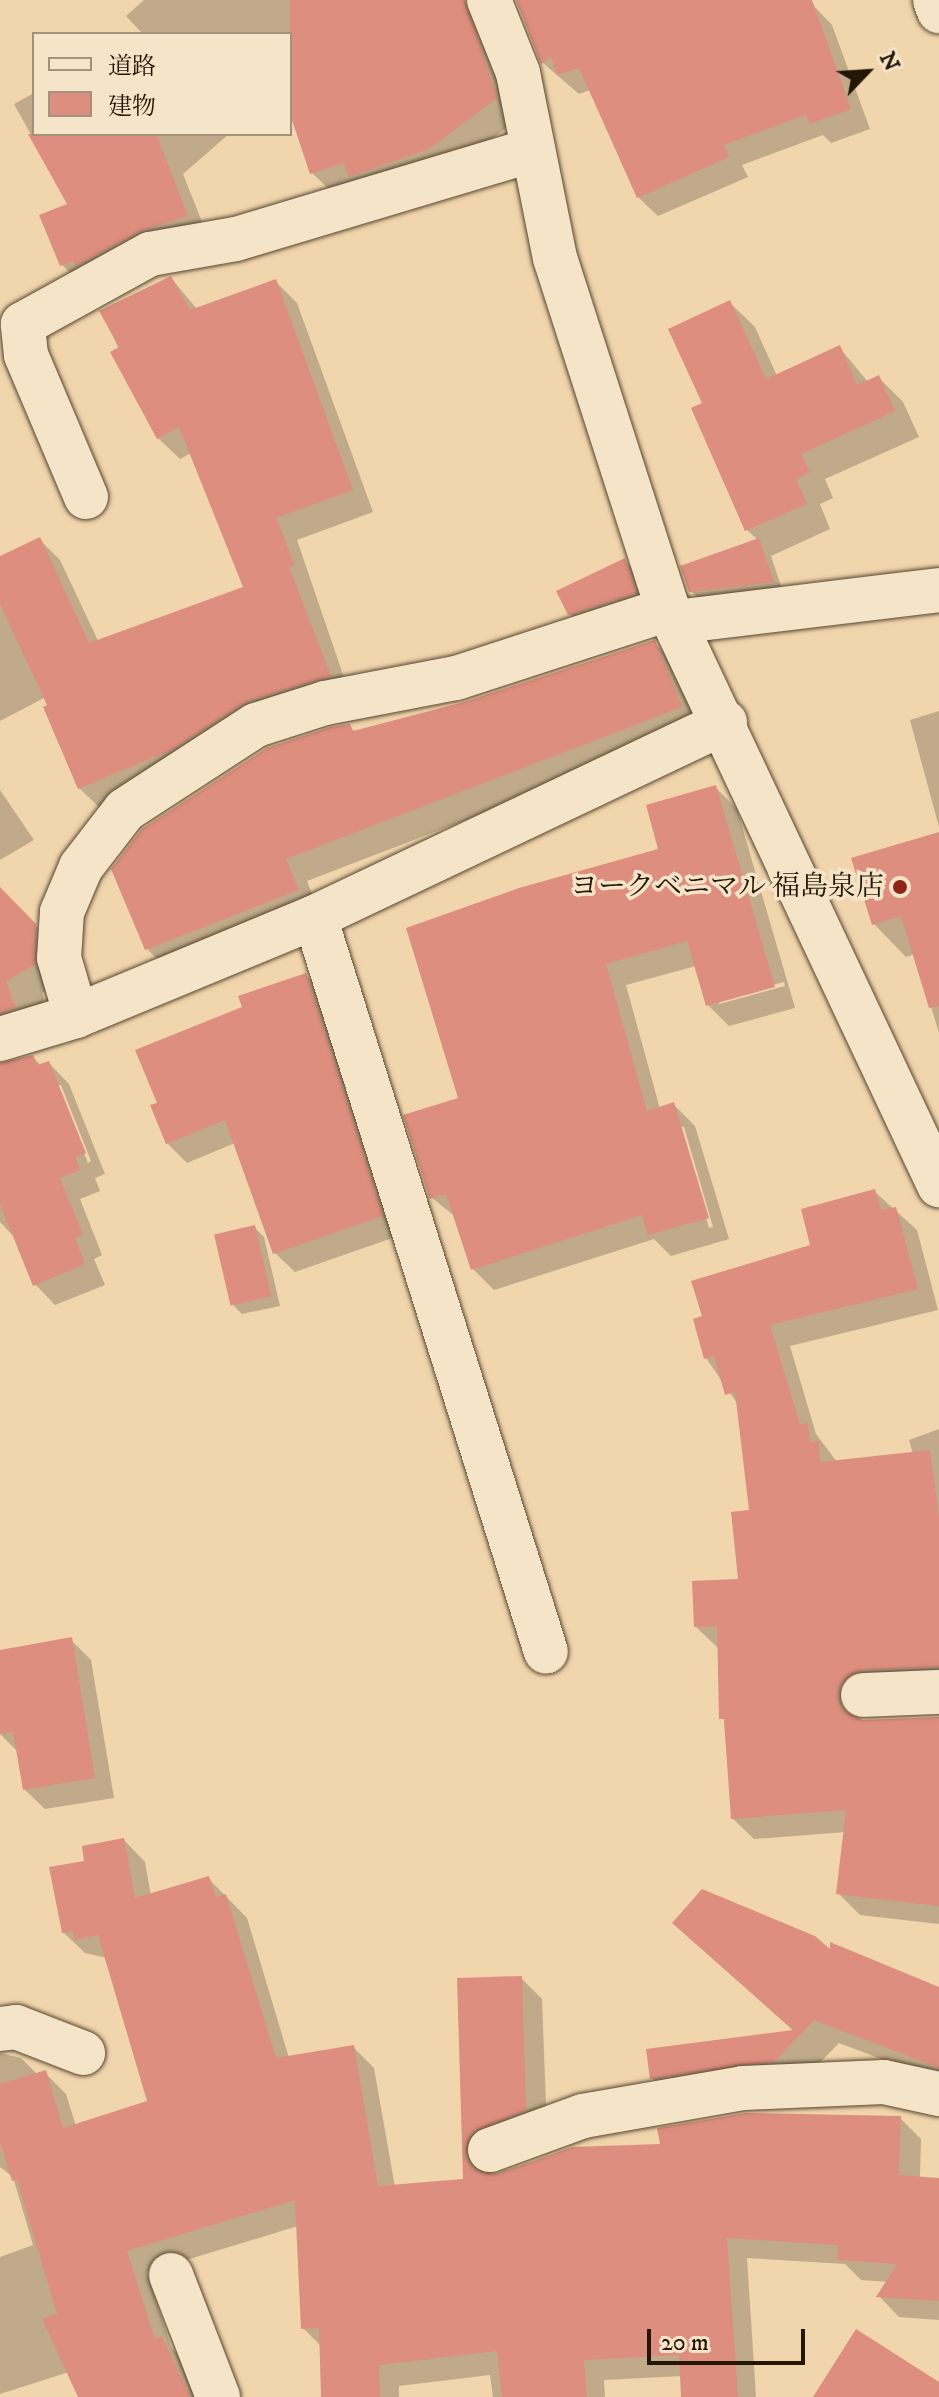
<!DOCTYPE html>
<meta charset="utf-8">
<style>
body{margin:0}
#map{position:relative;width:939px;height:2397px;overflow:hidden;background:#f1d5ac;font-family:"IM FELL DW Pica","Noto Serif JP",serif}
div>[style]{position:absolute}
.shadow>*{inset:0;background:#0003}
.building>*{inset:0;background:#de8e7e;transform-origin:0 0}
.roads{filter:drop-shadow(0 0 2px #564630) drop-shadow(0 0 2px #564630)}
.minor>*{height:44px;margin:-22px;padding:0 22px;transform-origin:22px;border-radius:22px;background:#f6e4c9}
.dots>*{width:22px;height:22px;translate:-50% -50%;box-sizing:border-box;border:4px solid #f6e4c9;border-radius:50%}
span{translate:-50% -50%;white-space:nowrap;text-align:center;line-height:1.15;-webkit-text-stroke:7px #f6e4c9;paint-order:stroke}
.poi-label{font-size:28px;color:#231607}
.right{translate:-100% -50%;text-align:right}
.legend{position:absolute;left:32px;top:32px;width:260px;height:104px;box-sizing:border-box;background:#f6e4c9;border:2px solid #a2927b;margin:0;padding:10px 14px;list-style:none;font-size:24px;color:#231607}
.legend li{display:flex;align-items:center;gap:16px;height:40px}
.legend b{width:40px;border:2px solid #a2927b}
.north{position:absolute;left:827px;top:32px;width:80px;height:80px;-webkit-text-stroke:6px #f6e4c9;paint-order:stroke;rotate:65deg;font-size:22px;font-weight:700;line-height:32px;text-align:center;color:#231607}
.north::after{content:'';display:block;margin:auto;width:28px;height:36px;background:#231607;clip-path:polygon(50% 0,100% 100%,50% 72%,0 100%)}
.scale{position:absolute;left:647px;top:2329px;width:158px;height:36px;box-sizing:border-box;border:4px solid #231607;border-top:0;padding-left:10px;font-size:24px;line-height:28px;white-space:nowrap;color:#231607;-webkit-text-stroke:6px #f6e4c9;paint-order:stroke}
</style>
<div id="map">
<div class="shadow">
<i style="clip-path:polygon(144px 0,427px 0,465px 8px,486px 30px,518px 119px,451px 170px,334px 194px,312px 173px,290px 114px,290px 34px,138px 34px,141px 32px,126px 16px)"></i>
<i style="clip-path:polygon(518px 0,813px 5px,832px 25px,870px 129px,831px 143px,823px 135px,742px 165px,748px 177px,658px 216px,638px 197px,590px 90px,579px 94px,543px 63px)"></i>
<i style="clip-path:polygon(34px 93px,34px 134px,229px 134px,183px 174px,208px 237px,84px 286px,62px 265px,70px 205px,14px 104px)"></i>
<i style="clip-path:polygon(171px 278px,197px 309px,275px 281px,297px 303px,373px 512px,297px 540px,351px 698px,101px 809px,79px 788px,246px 588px,191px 453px,180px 459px,158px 438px,102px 311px)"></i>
<i style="clip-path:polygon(729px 302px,755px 327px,777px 376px,839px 347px,868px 382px,878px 377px,903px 402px,919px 437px,825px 479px,833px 498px,820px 504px,830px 529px,771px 556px,783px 592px,701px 601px,691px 591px,758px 540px,747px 530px,705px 404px)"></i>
<i style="clip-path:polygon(40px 540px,60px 560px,109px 664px,0 721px,0 558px)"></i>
<i style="clip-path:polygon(625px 561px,635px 571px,645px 603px,580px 624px,569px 614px)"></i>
<i style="clip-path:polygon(654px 642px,676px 664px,703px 729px,307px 881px,319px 912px,169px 971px,147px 949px,113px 869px,349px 726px,356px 733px,464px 704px)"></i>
<i style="clip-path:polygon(939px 711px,939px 827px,910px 720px)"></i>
<i style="clip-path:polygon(evenodd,715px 787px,737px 809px,795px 1008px,729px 1026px,708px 1005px,696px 966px,626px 985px,660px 1109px,674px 1105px,695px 1126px,729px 1239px,671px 1256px,654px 1239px,494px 1290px,473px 1269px,457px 1218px,432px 1198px,460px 1099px,715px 787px,784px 982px,785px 986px,719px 1004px,719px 1000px,784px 982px,715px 787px,680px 1127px,684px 1127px,713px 1227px,709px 1228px,680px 1127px)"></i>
<i style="clip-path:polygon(0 790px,34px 840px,0 860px)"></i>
<i style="clip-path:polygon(939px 834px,939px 1033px,915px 954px,906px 957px,874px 924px)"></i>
<i style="clip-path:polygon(0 890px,56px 946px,55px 986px,42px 993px,49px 1018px,0 1052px)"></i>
<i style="clip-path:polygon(306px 975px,326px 995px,401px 1235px,295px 1272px,275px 1253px,235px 1143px,187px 1163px,167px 1143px,160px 1104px,245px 1008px)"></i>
<i style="clip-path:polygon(evenodd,33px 1057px,41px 1066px,49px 1063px,69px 1084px,105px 1174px,95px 1178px,100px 1191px,80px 1199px,102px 1255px,94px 1259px,105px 1285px,55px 1305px,35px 1284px,17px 1240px,0 1222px,0 1064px,33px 1057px,57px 1085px,61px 1085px,91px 1161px,88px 1163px,57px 1085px)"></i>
<i style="clip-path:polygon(875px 1192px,917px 1230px,938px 1310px,790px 1346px,816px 1434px,837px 1462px,913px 1454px,909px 1440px,939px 1429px,939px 1688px,870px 1695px,858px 1718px,864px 1722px,939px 1719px,939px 1924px,860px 1915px,838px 1893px,846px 1832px,754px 1839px,732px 1818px,718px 1648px,696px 1627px,741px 1581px,752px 1512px,739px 1406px,706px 1358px,813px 1246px)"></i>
<i style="clip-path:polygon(254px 1227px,264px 1237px,280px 1306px,242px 1314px,232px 1304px)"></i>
<i style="clip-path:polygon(71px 1640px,91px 1660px,114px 1798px,45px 1809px,25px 1790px,19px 1753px,0 1734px,0 1652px)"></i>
<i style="clip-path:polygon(124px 1840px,145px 1862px,151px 1896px,208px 1878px,247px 1918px,289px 2058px,353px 2047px,374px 2068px,395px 2187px,465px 2181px,459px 1979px,521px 1978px,542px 1999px,547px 2131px,491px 2156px,487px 2176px,573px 2149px,662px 2146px,900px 2118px,921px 2139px,920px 2178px,939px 2180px,939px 2320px,899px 2317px,879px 2296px,888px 2282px,861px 2280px,845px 2264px,747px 2258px,756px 2397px,683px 2397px,682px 2376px,604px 2380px,605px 2397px,493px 2397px,490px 2375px,399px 2386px,399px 2397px,323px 2397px,321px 2346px,303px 2328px,298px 2226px,147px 2272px,171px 2347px,182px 2359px,200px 2397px,81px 2397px,69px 2372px,0 2394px,0 2257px,33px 2245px,13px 2177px,0 2167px,0 2053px,21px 2058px,38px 2075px,45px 2073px,66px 2094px,76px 2126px,149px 2103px,107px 1958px,85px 1953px,63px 1932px,87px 1862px)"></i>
<i style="clip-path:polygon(699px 1946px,831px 1953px,939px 1989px,939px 2081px,839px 2043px,798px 2085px,676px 2102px,652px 2078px,795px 2032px)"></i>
</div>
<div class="building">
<i style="clip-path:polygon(290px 0,465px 0,497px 98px,429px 149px,349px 177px,343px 163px,310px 174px,290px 114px)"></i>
<i style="clip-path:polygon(516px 0,812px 0,851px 109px,810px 124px,806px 115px,724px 145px,729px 157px,637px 198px,579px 68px,557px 75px,551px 57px,541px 64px)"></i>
<i style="clip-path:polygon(28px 134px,156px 134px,188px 216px,138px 232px,76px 266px,73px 261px,60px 266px,39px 215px,67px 204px)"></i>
<i style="clip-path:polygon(171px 276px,190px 310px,276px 279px,353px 490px,276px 518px,295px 565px,289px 567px,331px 676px,248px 701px,171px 750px,78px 789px,43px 707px,47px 705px,0 604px,0 556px,40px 537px,89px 643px,243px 587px,179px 427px,157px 439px,110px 352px,119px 347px,99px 311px)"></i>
<i style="clip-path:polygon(730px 300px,766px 379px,840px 345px,857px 385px,879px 375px,895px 411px,801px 454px,810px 472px,796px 479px,807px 504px,745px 531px,691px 408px,702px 403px,668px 329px)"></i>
<i style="clip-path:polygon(759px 538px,774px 582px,689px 592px,680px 566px)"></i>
<i style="clip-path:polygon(625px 558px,637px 593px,568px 615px,556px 591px)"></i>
<i style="clip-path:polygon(655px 640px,682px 707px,286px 859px,299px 890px,145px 950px,111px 869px,142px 829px,267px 748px,331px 727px,350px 724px,353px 731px,464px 702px)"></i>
<i style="clip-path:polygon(716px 785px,775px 987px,706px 1006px,687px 941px,606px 964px,647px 1111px,674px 1102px,709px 1218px,648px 1235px,642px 1215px,471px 1270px,446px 1194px,430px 1199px,403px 1115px,458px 1098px,406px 928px,519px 888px,658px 849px,646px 805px)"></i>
<i style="clip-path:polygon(939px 832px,939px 1006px,929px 1008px,901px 916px,872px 925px,851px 858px)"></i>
<i style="clip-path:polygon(0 887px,36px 924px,35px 965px,6px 981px,16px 1008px,0 1013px)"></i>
<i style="clip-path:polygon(306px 973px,383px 1216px,273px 1254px,225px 1120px,166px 1144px,150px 1105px,157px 1103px,135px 1050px,242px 1007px,238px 996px)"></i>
<i style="clip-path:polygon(33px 1055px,37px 1065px,49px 1061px,86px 1153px,75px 1157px,80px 1170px,60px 1178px,83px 1234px,75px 1238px,85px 1264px,33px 1286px,0 1204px,0 1063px)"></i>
<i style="clip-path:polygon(875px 1189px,881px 1210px,896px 1207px,918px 1289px,770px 1325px,800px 1424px,808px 1423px,810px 1442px,819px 1441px,820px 1462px,930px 1450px,939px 1518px,939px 1667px,861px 1670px,841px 1683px,838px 1695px,842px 1709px,863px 1720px,939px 1717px,939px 1906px,836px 1894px,846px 1810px,731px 1819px,724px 1719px,719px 1719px,717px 1626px,694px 1627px,692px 1581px,738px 1579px,731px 1512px,749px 1510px,735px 1392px,725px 1395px,714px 1356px,704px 1359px,693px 1319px,702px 1316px,691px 1281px,810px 1245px,801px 1209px)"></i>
<i style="left:255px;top:1225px;width:73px;height:42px;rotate:77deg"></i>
<i style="clip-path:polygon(72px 1637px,95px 1778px,23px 1790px,13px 1732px,0 1734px,0 1650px)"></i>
<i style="clip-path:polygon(124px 1838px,135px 1898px,209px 1876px,216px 1897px,226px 1894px,276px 2058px,354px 2045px,378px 2186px,463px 2179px,457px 1978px,522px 1976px,526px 2110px,471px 2133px,466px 2158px,475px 2170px,498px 2174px,572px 2147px,660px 2144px,657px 2128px,746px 2113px,901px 2116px,899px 2175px,939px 2178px,939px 2301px,876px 2297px,897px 2264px,837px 2260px,838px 2245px,727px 2238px,738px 2397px,681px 2397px,679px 2355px,584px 2360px,587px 2397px,502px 2397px,497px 2351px,379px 2365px,380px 2397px,321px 2397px,319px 2328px,301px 2329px,295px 2200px,127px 2251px,155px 2339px,162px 2336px,190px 2397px,78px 2397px,42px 2319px,57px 2314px,17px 2179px,12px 2181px,0 2141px,0 2084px,46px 2070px,63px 2128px,147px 2101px,98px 1935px,74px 1940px,73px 1931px,62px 1933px,49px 1867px,84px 1861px,82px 1846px)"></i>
<i style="clip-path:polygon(702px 1889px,815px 1936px,830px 1949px,830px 1942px,939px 1987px,939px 2068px,814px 2020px,774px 2062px,650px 2079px,646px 2049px,793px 2030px,672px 1923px)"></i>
<i style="clip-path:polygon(856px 2329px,939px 2382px,939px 2397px,813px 2397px)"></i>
</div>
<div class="roads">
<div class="minor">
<i style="left:489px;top:0;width:79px;rotate:68.3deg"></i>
<i style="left:518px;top:73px;width:189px;rotate:78.7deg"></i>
<i style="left:555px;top:258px;width:369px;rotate:72.2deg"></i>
<i style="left:668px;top:609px;width:637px;rotate:64.8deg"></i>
<i style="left:935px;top:0;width:12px;rotate:70deg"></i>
<i style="left:86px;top:497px;width:154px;rotate:-112.9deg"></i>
<i style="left:26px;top:355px;width:31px;rotate:-96deg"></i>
<i style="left:23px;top:324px;width:145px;rotate:-28.9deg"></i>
<i style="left:150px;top:254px;width:87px;rotate:-9.9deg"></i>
<i style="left:236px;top:239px;width:310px;rotate:-16.7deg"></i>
<i style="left:675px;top:622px;width:266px;rotate:-6.9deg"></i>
<i style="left:315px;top:917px;width:770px;rotate:72.55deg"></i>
<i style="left:76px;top:1016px;width:60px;rotate:-106.3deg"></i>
<i style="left:59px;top:958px;width:46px;rotate:-86.3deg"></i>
<i style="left:62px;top:912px;width:49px;rotate:-67.1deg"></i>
<i style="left:81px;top:867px;width:72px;rotate:-52.3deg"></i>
<i style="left:125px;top:810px;width:156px;rotate:-33deg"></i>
<i style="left:256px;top:725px;width:72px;rotate:-17.7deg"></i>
<i style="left:325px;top:703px;width:133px;rotate:-10.8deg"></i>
<i style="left:456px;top:678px;width:223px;rotate:-18deg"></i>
<i style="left:0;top:1039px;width:79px;rotate:-16.8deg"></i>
<i style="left:76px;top:1016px;width:259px;rotate:-22.5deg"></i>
<i style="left:315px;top:917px;width:454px;rotate:-25.4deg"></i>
<i style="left:863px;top:1695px;width:76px;rotate:-2.3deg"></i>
<i style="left:0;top:2029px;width:16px;rotate:-7deg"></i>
<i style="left:16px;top:2027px;width:72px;rotate:21.2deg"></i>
<i style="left:490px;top:2150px;width:99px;rotate:-20.1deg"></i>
<i style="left:583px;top:2116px;width:162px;rotate:-9.9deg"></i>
<i style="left:743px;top:2088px;width:141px;rotate:-2.4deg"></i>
<i style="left:884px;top:2082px;width:56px;rotate:12.3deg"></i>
<i style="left:171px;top:2275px;width:131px;rotate:68.9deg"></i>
</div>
</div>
<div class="dots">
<i style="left:900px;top:887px;background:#8f2418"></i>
</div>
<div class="poi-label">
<span class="right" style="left:884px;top:887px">ヨークベニマル 福島泉店</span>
</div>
<ul class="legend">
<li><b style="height:10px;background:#f6e4c9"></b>道路</li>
<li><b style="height:22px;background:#de8e7e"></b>建物</li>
</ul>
<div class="north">N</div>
<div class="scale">20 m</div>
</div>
